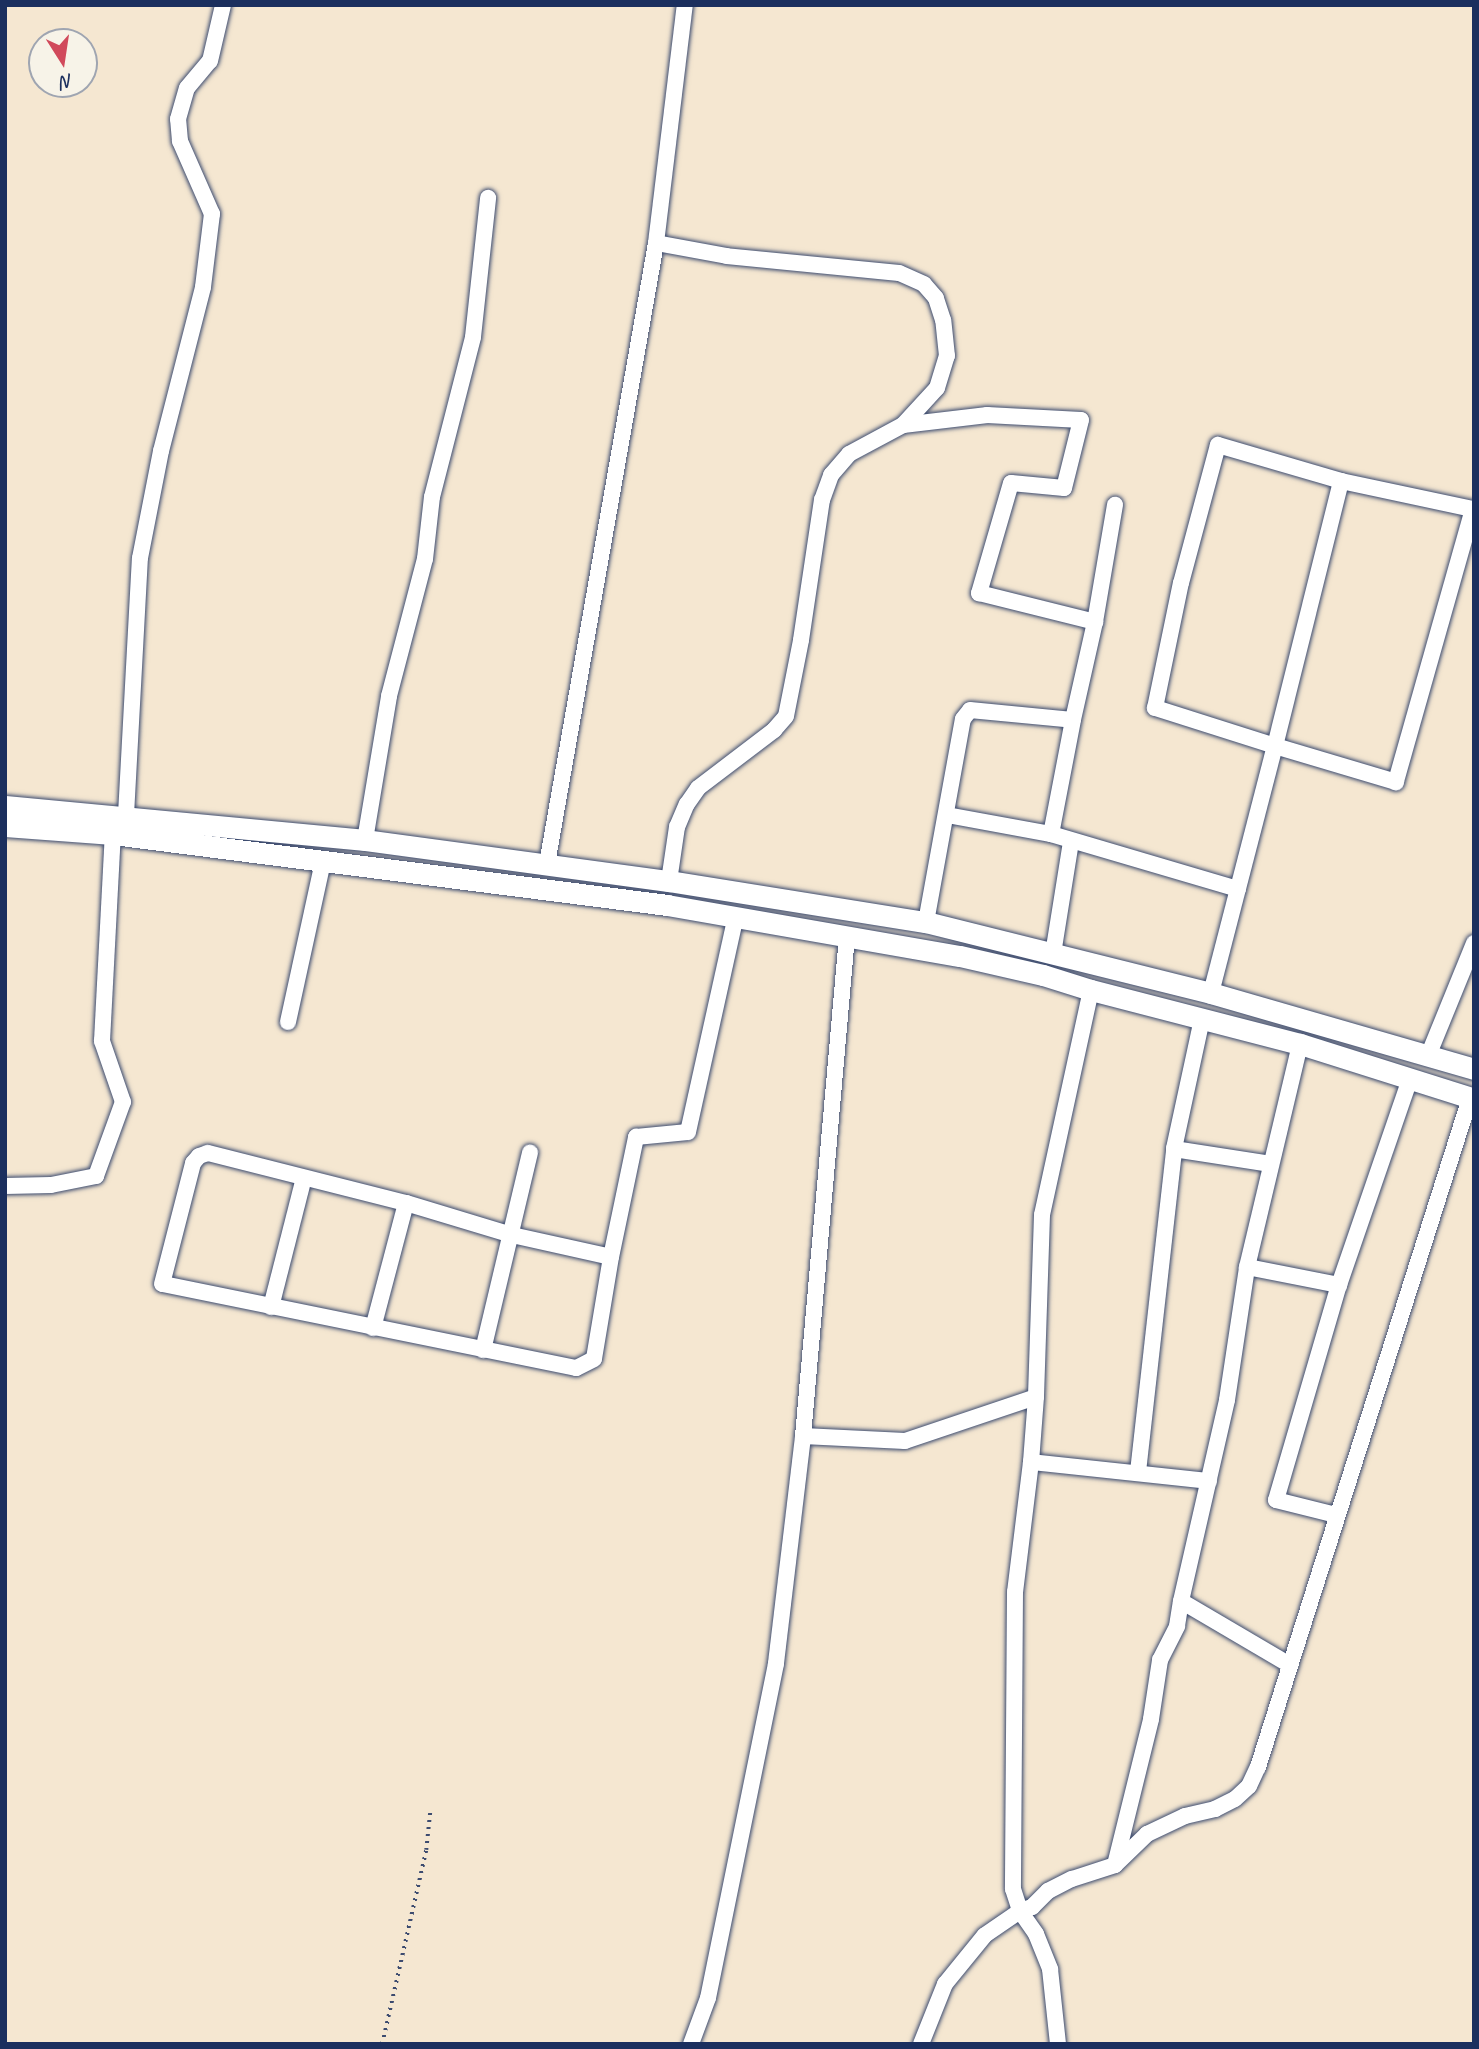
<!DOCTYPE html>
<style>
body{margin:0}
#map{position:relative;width:1479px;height:2049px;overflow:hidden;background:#f5e7d1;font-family:Caveat,sans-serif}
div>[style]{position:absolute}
.path>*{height:3.5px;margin-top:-1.75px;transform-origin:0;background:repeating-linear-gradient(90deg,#3c4b6f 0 2px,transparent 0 7px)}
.roads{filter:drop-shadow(0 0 2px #3c4b6f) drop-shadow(0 0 2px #3c4b6f)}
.minor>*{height:16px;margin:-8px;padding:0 8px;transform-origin:8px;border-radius:8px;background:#fff}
.major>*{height:21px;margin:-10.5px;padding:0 10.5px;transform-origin:10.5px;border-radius:10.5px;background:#fff}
span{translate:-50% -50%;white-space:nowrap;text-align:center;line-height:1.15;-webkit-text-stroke:7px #f7f3e8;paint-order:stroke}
.frame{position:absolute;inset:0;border:7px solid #1b2f5e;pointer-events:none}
.north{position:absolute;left:28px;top:28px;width:70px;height:70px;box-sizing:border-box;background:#f7f3e8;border:2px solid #9fa5b1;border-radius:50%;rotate:168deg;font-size:19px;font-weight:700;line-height:28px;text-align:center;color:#1b2f5e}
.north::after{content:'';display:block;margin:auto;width:24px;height:32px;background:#d1495b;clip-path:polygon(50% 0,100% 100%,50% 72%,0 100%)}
</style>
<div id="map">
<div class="path">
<i style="left:382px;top:2044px;width:199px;rotate:-77.2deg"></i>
<i style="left:426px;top:1850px;width:39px;rotate:-84deg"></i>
</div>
<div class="roads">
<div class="minor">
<i style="left:903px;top:425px;width:85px;rotate:-6.8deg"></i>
<i style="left:987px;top:415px;width:94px;rotate:3deg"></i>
<i style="left:1081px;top:420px;width:70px;rotate:104deg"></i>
<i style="left:1064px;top:488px;width:53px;rotate:-174.6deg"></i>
<i style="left:1011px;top:483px;width:115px;rotate:106.2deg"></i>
<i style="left:979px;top:593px;width:120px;rotate:14deg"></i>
<i style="left:1095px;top:622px;width:100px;rotate:102.7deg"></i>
<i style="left:1473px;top:509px;width:284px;rotate:105.8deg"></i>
<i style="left:1396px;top:782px;width:126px;rotate:-163.4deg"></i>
<i style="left:1275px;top:746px;width:273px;rotate:-76deg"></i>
<i style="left:1341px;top:481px;width:135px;rotate:12deg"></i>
<i style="left:1473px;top:509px;width:1px"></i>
<i style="left:1095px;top:622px;width:119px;rotate:-80.3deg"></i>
<i style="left:126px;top:815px;width:257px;rotate:-86.9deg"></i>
<i style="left:140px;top:558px;width:109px;rotate:-78.9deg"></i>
<i style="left:161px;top:451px;width:169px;rotate:-75.6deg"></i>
<i style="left:203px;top:287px;width:74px;rotate:-83deg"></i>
<i style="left:212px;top:214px;width:80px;rotate:-113.7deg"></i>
<i style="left:180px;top:141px;width:22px;rotate:-95deg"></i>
<i style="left:178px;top:119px;width:32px;rotate:-74deg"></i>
<i style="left:187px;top:88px;width:35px;rotate:-50deg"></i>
<i style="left:210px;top:61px;width:57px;rotate:-76.9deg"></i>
<i style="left:947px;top:815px;width:106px;rotate:10.4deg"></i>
<i style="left:1051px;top:834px;width:195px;rotate:16.4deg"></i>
<i style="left:365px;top:840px;width:146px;rotate:-80.5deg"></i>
<i style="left:389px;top:696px;width:142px;rotate:-75.3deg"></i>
<i style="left:425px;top:559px;width:62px;rotate:-83.6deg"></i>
<i style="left:432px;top:497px;width:165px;rotate:-75.6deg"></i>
<i style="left:473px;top:337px;width:140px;rotate:-83.8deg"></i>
<i style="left:547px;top:864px;width:630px;rotate:-80.04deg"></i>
<i style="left:669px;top:881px;width:55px;rotate:-81.6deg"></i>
<i style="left:677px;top:827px;width:25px;rotate:-67deg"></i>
<i style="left:687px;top:804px;width:19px;rotate:-55deg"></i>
<i style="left:698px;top:788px;width:96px;rotate:-37.3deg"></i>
<i style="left:774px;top:730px;width:18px;rotate:-49deg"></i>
<i style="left:786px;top:716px;width:77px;rotate:-78.8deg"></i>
<i style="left:801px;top:640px;width:142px;rotate:-81.5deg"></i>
<i style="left:822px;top:500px;width:27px;rotate:-70deg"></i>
<i style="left:831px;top:475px;width:28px;rotate:-49deg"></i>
<i style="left:849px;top:454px;width:61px;rotate:-28.2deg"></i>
<i style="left:903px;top:425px;width:50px;rotate:-47.4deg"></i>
<i style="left:937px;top:388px;width:34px;rotate:-73deg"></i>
<i style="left:947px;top:356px;width:36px;rotate:-96deg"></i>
<i style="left:943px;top:320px;width:23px;rotate:-108deg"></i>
<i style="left:936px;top:298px;width:18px;rotate:-131deg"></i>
<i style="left:924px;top:284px;width:27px;rotate:-156deg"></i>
<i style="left:899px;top:273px;width:173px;rotate:-174.4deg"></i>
<i style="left:727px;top:256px;width:72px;rotate:-169.6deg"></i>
<i style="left:656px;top:243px;width:240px;rotate:-83.1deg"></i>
<i style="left:926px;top:922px;width:206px;rotate:-79.7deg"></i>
<i style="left:963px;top:719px;width:11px;rotate:-52deg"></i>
<i style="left:970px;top:710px;width:103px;rotate:5.5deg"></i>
<i style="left:1073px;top:720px;width:116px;rotate:100.9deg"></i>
<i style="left:1053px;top:954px;width:113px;rotate:-80.9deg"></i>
<i style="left:1091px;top:990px;width:230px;rotate:102.3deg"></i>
<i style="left:1042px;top:1215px;width:182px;rotate:91.9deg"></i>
<i style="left:1036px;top:1397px;width:65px;rotate:94.4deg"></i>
<i style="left:1031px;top:1462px;width:179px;rotate:6.1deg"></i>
<i style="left:1211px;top:993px;width:255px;rotate:-75.5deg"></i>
<i style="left:1275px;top:746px;width:126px;rotate:-162.4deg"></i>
<i style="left:1155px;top:708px;width:128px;rotate:-78.3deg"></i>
<i style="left:1181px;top:583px;width:143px;rotate:-75deg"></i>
<i style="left:1218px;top:445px;width:128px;rotate:16.3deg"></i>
<i style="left:1202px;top:1019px;width:133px;rotate:102.2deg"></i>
<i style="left:1174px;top:1149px;width:98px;rotate:8.8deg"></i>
<i style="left:288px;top:1022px;width:165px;rotate:-77.7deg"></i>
<i style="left:1428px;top:1056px;width:122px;rotate:-67.8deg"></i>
<i style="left:5px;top:1186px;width:46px;rotate:-1.2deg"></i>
<i style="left:51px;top:1185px;width:46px;rotate:-11.3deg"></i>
<i style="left:96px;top:1176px;width:79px;rotate:-70deg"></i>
<i style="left:123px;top:1102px;width:65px;rotate:-109deg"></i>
<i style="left:102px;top:1041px;width:207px;rotate:-87deg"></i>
<i style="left:611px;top:1257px;width:103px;rotate:99.5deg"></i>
<i style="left:594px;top:1359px;width:20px;rotate:153deg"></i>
<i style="left:576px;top:1368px;width:422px;rotate:-168.5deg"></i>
<i style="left:162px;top:1284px;width:125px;rotate:-75.6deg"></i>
<i style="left:193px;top:1163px;width:9px;rotate:-49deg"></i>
<i style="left:199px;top:1156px;width:9px;rotate:-18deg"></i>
<i style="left:208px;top:1153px;width:204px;rotate:14.2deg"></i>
<i style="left:406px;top:1203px;width:111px;rotate:16.8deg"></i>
<i style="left:512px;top:1235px;width:101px;rotate:12.5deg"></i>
<i style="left:611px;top:1257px;width:123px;rotate:-78.2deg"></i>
<i style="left:636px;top:1137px;width:52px;rotate:-5.5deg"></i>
<i style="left:688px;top:1132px;width:221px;rotate:-77.5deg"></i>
<i style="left:1247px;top:1267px;width:94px;rotate:11.1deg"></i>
<i style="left:271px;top:1307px;width:133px;rotate:-75.7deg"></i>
<i style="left:373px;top:1328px;width:129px;rotate:-75.2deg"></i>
<i style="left:483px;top:1350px;width:203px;rotate:-76.6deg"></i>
<i style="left:803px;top:1436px;width:102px;rotate:2.8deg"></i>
<i style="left:905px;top:1441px;width:138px;rotate:-18.6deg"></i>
<i style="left:1031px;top:1462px;width:131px;rotate:97deg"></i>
<i style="left:1015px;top:1592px;width:297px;rotate:90.4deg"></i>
<i style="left:1013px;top:1889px;width:23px;rotate:72deg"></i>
<i style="left:1020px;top:1911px;width:28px;rotate:55deg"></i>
<i style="left:1036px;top:1934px;width:38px;rotate:68deg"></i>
<i style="left:1050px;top:1969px;width:75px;rotate:83.9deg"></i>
<i style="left:1138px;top:1472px;width:325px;rotate:-83.6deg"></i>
<i style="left:1336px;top:1515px;width:62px;rotate:-166deg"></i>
<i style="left:1276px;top:1500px;width:224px;rotate:-73.7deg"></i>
<i style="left:1339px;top:1285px;width:218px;rotate:-71deg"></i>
<i style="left:1290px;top:1665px;width:126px;rotate:-149.6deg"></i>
<i style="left:1181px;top:1601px;width:206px;rotate:-77.1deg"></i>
<i style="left:1227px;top:1400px;width:134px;rotate:-81.4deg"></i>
<i style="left:1247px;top:1267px;width:229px;rotate:-76.6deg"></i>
<i style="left:1115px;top:1865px;width:150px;rotate:-76.1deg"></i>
<i style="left:1151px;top:1719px;width:60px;rotate:-81.3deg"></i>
<i style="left:1160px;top:1660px;width:38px;rotate:-63deg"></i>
<i style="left:1177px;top:1626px;width:25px;rotate:-81deg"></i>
<i style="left:691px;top:2044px;width:49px;rotate:-69.7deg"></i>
<i style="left:708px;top:1998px;width:342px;rotate:-78.5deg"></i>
<i style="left:776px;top:1663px;width:229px;rotate:-83.2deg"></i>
<i style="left:803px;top:1436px;width:502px;rotate:-84.97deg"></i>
<i style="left:921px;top:2044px;width:65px;rotate:-68.2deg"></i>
<i style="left:945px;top:1984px;width:63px;rotate:-50.8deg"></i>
<i style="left:985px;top:1935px;width:42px;rotate:-34.4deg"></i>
<i style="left:1020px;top:1911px;width:13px;rotate:-18deg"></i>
<i style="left:1032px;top:1907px;width:23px;rotate:-45deg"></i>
<i style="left:1048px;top:1891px;width:27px;rotate:-27deg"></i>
<i style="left:1072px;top:1879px;width:45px;rotate:-18deg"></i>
<i style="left:1115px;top:1865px;width:45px;rotate:-44.1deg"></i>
<i style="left:1147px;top:1834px;width:42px;rotate:-25.3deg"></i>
<i style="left:1185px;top:1816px;width:31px;rotate:-13deg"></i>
<i style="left:1215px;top:1809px;width:22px;rotate:-27deg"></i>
<i style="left:1235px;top:1799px;width:19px;rotate:-43deg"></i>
<i style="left:1249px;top:1786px;width:21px;rotate:-65deg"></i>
<i style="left:1258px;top:1767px;width:702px;rotate:-72.42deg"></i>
</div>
<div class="major">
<i style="left:5px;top:806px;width:362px;rotate:5.4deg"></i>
<i style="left:365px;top:840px;width:307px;rotate:7.7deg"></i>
<i style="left:669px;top:881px;width:260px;rotate:9.1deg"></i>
<i style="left:926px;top:922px;width:294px;rotate:14deg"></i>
<i style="left:1211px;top:993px;width:274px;rotate:16.1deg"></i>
<i style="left:5px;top:826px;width:108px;rotate:4.2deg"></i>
<i style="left:113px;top:834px;width:559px;rotate:7.3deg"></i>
<i style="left:667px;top:905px;width:297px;rotate:9.9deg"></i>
<i style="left:960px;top:956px;width:85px;rotate:12.9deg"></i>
<i style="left:1043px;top:975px;width:50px;rotate:17.4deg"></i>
<i style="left:1091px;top:990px;width:216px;rotate:14.5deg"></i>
<i style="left:1300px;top:1044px;width:182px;rotate:17.5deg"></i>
</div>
</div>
<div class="frame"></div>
<div class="north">N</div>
</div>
